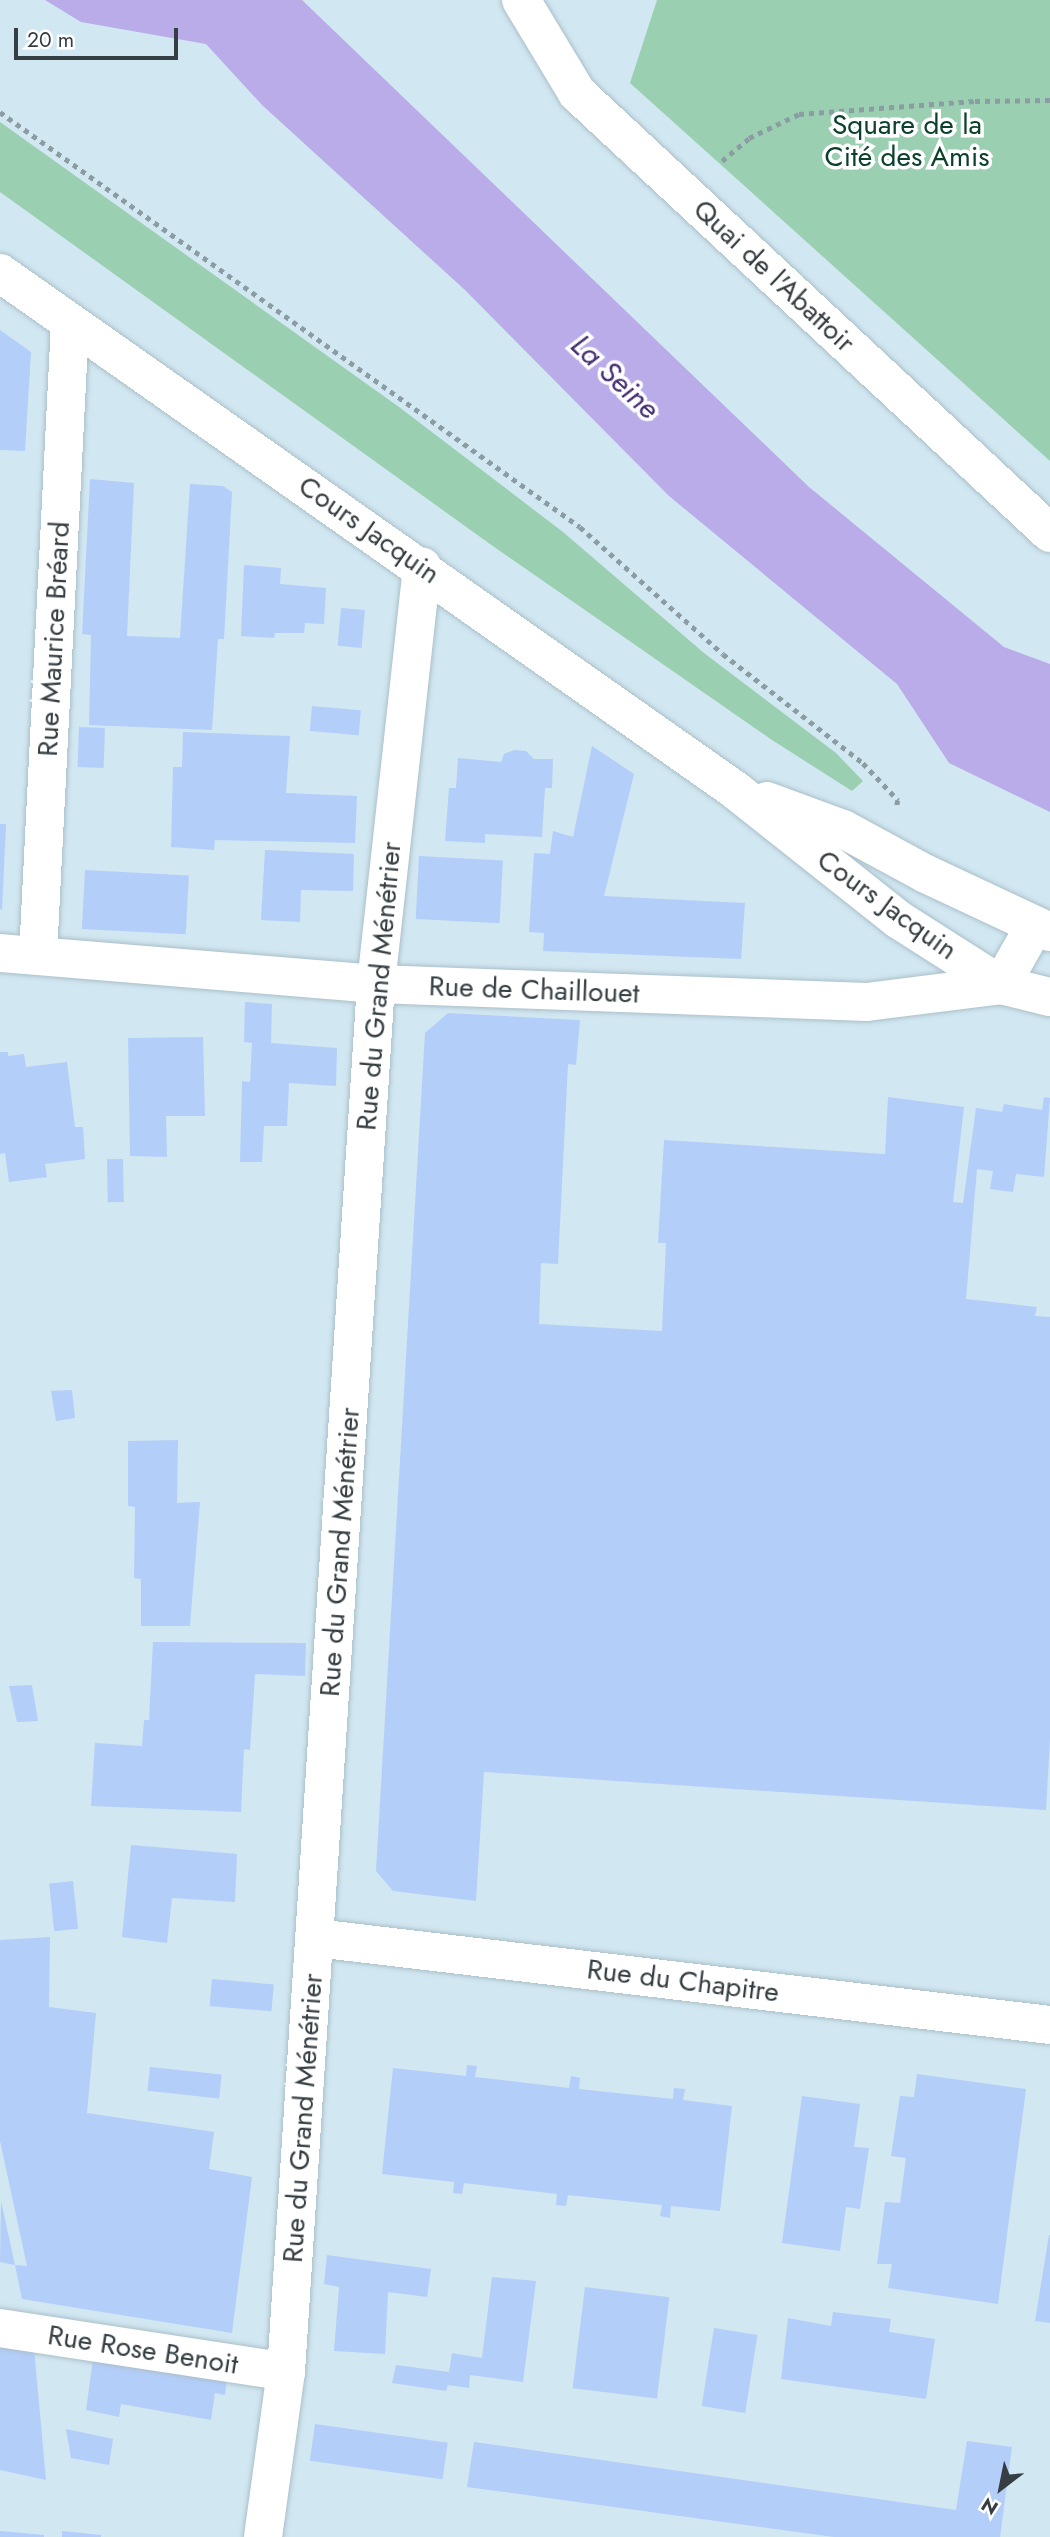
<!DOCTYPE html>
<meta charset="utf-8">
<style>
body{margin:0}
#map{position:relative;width:1050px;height:2537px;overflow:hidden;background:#d1e7f1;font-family:Jost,sans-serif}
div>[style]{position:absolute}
.green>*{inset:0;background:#9bcfb1}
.water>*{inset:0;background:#baace8}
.building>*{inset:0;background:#b4cefa;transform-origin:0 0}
.path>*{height:4.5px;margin-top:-2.25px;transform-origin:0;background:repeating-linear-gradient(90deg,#8c9ca3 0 5px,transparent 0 10px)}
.roads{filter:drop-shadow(0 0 2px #aabfc9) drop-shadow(0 0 2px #aabfc9)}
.street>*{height:38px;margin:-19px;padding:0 19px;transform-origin:19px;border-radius:19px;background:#fff}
.primary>*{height:38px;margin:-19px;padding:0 19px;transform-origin:19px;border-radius:19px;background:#fff}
span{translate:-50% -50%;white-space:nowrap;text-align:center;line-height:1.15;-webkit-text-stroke:7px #fff;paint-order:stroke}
.park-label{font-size:28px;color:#0b412a}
.street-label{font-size:28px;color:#353e42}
.water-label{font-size:30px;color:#442d72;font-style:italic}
.north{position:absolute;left:966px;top:2453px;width:70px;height:70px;-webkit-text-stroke:5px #fff;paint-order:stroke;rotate:212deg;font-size:19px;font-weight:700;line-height:28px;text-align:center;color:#353e42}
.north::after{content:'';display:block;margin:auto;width:24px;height:32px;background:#353e42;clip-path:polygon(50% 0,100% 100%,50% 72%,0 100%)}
.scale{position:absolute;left:14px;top:28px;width:164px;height:32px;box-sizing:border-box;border:4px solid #353e42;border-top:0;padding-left:9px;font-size:21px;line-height:24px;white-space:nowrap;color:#353e42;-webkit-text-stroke:5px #fff;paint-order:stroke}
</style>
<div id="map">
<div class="green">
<i style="clip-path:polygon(657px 0,1050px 0,1050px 461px,630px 83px)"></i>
<i style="clip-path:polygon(0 122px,399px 407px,563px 532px,704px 653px,836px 753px,863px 781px,852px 791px,772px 740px,490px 544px,0 192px)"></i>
</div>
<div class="water">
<i style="clip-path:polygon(45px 0,302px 0,809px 487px,1004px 647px,1050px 664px,1050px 812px,949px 763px,897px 684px,669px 496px,465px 290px,262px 105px,206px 44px,81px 22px)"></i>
</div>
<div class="building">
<i style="clip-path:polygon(0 330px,31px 352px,25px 451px,0 450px)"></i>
<i style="clip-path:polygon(90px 479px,134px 483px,127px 636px,180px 638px,190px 484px,223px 486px,232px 492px,224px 639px,218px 639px,212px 730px,89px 725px,91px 635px,82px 634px)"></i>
<i style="clip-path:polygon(244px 565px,281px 568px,280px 584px,326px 588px,324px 624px,305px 623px,304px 633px,275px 633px,274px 638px,241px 636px)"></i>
<i style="left:341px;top:608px;width:24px;height:38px;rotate:5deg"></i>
<i style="left:312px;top:706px;width:49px;height:25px;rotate:5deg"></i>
<i style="left:79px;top:727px;width:26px;height:40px;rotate:2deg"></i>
<i style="clip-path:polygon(183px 732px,290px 736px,286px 793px,357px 796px,355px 843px,215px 840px,214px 850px,171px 847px,173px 767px,182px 767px)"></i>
<i style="clip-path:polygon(592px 746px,634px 774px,604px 896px,745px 903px,741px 959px,543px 951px,544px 933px,529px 932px,534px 853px,550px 854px,553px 831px,573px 837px)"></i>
<i style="clip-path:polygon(514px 750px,526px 751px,534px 759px,553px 759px,552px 788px,545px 788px,542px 837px,485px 834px,485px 843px,445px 841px,449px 788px,456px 788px,458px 758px,501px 762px,504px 754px)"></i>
<i style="clip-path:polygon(0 824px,6px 824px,2px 910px,0 909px)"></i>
<i style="clip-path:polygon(265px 850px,354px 854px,353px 891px,301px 890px,300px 922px,261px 920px)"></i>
<i style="left:419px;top:856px;width:84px;height:63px;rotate:3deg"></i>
<i style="left:85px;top:870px;width:104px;height:59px;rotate:3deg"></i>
<i style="clip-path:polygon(245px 1002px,272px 1004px,271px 1043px,337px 1048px,336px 1086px,289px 1083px,287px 1126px,264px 1126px,262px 1162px,240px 1162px,242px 1081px,250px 1082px,252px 1043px,244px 1042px)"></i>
<i style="clip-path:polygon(448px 1013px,580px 1020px,576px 1065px,568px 1064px,558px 1264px,541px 1263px,539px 1324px,662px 1331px,666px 1243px,658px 1243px,664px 1140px,885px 1154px,888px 1097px,964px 1107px,953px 1202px,963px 1203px,976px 1108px,1002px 1112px,1004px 1104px,1042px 1110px,1044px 1097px,1050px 1098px,1044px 1177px,1016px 1174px,1013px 1192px,990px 1189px,993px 1171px,977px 1169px,966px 1299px,1037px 1307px,1035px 1316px,1050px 1317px,1050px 1740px,1046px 1810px,484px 1772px,476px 1901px,393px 1891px,376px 1871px,425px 1033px)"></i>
<i style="clip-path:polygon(203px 1037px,205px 1116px,166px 1116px,167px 1157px,130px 1156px,128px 1038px)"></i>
<i style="clip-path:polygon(0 1052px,8px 1052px,8px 1056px,24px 1054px,26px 1067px,67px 1062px,75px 1127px,83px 1127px,85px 1159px,45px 1164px,47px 1177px,9px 1182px,5px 1153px,0 1154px)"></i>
<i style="left:123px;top:1159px;width:43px;height:16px;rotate:89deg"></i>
<i style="clip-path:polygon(72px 1390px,75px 1418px,56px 1421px,51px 1391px)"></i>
<i style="clip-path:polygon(178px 1440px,177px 1503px,200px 1502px,190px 1626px,141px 1626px,141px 1579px,134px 1578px,135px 1507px,128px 1506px,128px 1441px)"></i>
<i style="clip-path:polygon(153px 1642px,306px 1643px,305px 1676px,255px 1674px,250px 1750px,244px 1749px,241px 1812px,91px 1806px,95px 1743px,142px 1746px,144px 1720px,149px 1720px)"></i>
<i style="clip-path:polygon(32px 1685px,38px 1721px,17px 1722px,9px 1686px)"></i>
<i style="clip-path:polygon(131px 1845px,237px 1854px,235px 1902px,172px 1898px,167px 1943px,122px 1937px)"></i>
<i style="left:73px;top:1881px;width:48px;height:24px;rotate:84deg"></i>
<i style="clip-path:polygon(50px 1937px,49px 2007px,96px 2013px,87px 2113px,214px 2132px,209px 2169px,252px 2177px,232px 2333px,22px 2299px,15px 2265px,0 2262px,1px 2201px,15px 2265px,27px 2266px,0 2141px,0 1940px)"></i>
<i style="left:212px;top:1979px;width:62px;height:27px;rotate:5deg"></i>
<i style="clip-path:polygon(467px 2065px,477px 2066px,475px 2077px,569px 2088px,571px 2076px,580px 2078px,579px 2089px,673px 2099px,674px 2088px,685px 2089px,683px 2100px,732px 2106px,720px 2211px,671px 2206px,670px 2218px,660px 2216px,662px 2205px,568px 2195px,566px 2206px,556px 2205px,557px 2194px,464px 2183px,462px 2194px,453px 2193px,454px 2182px,382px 2174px,393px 2068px,466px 2076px)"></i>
<i style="left:150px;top:2067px;width:72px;height:24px;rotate:6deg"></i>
<i style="clip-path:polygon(917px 2074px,1026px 2089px,998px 2304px,888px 2288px,892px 2264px,877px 2264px,885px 2202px,900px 2203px,906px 2158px,891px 2156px,900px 2096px,914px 2097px)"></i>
<i style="clip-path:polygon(802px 2096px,860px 2104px,854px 2147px,869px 2148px,860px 2209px,846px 2207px,840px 2251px,782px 2243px)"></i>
<i style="clip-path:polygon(1049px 2235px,1050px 2235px,1050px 2323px,1035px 2321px)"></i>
<i style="clip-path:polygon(327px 2255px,431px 2269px,427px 2297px,388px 2292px,385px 2354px,334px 2351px,339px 2287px,324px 2284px)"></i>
<i style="clip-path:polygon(492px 2277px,536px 2281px,523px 2382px,470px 2375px,469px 2388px,448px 2385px,446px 2391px,392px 2383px,396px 2365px,449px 2372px,452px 2353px,482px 2358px)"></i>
<i style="left:585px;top:2287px;width:85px;height:102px;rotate:7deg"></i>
<i style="clip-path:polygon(833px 2312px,891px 2319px,889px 2332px,935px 2339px,926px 2399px,781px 2379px,788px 2318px,831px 2326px)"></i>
<i style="left:714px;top:2328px;width:44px;height:79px;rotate:9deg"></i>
<i style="clip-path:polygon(0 2332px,33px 2337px,46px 2480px,0 2470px)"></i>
<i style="clip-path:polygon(95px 2345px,228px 2368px,225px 2395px,215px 2393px,211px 2420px,121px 2404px,119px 2417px,86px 2410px)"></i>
<i style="left:315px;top:2424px;width:134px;height:37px;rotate:8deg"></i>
<i style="clip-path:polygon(66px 2429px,113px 2439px,109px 2465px,71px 2458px)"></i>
<i style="clip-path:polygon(967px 2441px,1012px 2447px,1000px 2537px,834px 2537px,467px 2487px,474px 2442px,956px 2510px)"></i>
<i style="clip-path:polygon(0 2531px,44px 2535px,44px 2537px,0 2537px)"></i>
<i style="clip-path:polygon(62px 2531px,101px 2535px,101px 2537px,62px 2537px)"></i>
</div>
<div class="path">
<i style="left:0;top:112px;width:713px;rotate:35.58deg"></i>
<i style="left:580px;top:527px;width:191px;rotate:41.6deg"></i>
<i style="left:723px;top:654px;width:177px;rotate:37.9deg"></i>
<i style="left:863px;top:763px;width:51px;rotate:46.6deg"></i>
<i style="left:898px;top:800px;width:5px;rotate:101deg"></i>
<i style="left:722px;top:161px;width:35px;rotate:-40deg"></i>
<i style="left:749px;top:138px;width:55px;rotate:-25.6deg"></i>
<i style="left:799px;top:114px;width:176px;rotate:-4.2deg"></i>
<i style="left:975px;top:101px;width:75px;rotate:-0.8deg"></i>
</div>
<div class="roads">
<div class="street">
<i style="left:521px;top:0;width:109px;rotate:58.9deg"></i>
<i style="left:577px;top:93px;width:646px;rotate:42.93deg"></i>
<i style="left:0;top:953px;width:377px;rotate:4.7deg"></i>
<i style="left:376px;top:984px;width:491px;rotate:2.1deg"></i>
<i style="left:867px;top:1002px;width:135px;rotate:-7.2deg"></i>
<i style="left:1001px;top:985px;width:67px;rotate:-60.4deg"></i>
<i style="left:38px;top:955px;width:632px;rotate:-87.1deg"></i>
<i style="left:316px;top:1938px;width:739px;rotate:6.76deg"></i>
<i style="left:0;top:2328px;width:289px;rotate:8.7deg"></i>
<i style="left:263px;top:2537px;width:167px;rotate:-82.1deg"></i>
<i style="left:286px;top:2372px;width:1391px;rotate:-86.29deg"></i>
<i style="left:376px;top:984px;width:420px;rotate:-83.7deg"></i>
</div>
<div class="primary">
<i style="left:0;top:273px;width:899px;rotate:35.12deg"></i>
<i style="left:735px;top:790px;width:209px;rotate:38.4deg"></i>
<i style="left:899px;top:920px;width:121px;rotate:32.5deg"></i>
<i style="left:1001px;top:985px;width:50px;rotate:13.8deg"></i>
<i style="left:767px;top:801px;width:81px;rotate:20.2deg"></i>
<i style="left:843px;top:829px;width:92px;rotate:28.5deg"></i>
<i style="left:924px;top:873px;width:139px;rotate:25.1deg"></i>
</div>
</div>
<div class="park-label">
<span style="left:907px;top:141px">Square de la<br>Cité des Amis</span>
</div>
<div class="street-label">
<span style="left:774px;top:276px;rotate:43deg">Quai de l'Abattoir</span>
<span style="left:369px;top:530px;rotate:35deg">Cours Jacquin</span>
<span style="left:54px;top:639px;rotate:-87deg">Rue Maurice Bréard</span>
<span style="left:887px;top:905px;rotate:36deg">Cours Jacquin</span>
<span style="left:379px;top:986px;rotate:-85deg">Rue du Grand Ménétrier</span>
<span style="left:534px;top:990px;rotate:2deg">Rue de Chaillouet</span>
<span style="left:340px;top:1552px;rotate:-86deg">Rue du Grand Ménétrier</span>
<span style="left:683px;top:1981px;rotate:7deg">Rue du Chapitre</span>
<span style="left:303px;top:2118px;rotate:-86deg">Rue du Grand Ménétrier</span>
<span style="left:143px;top:2350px;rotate:9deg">Rue Rose Benoit</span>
</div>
<div class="water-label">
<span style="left:615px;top:377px;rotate:43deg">La Seine</span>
</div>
<div class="north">N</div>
<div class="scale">20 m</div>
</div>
